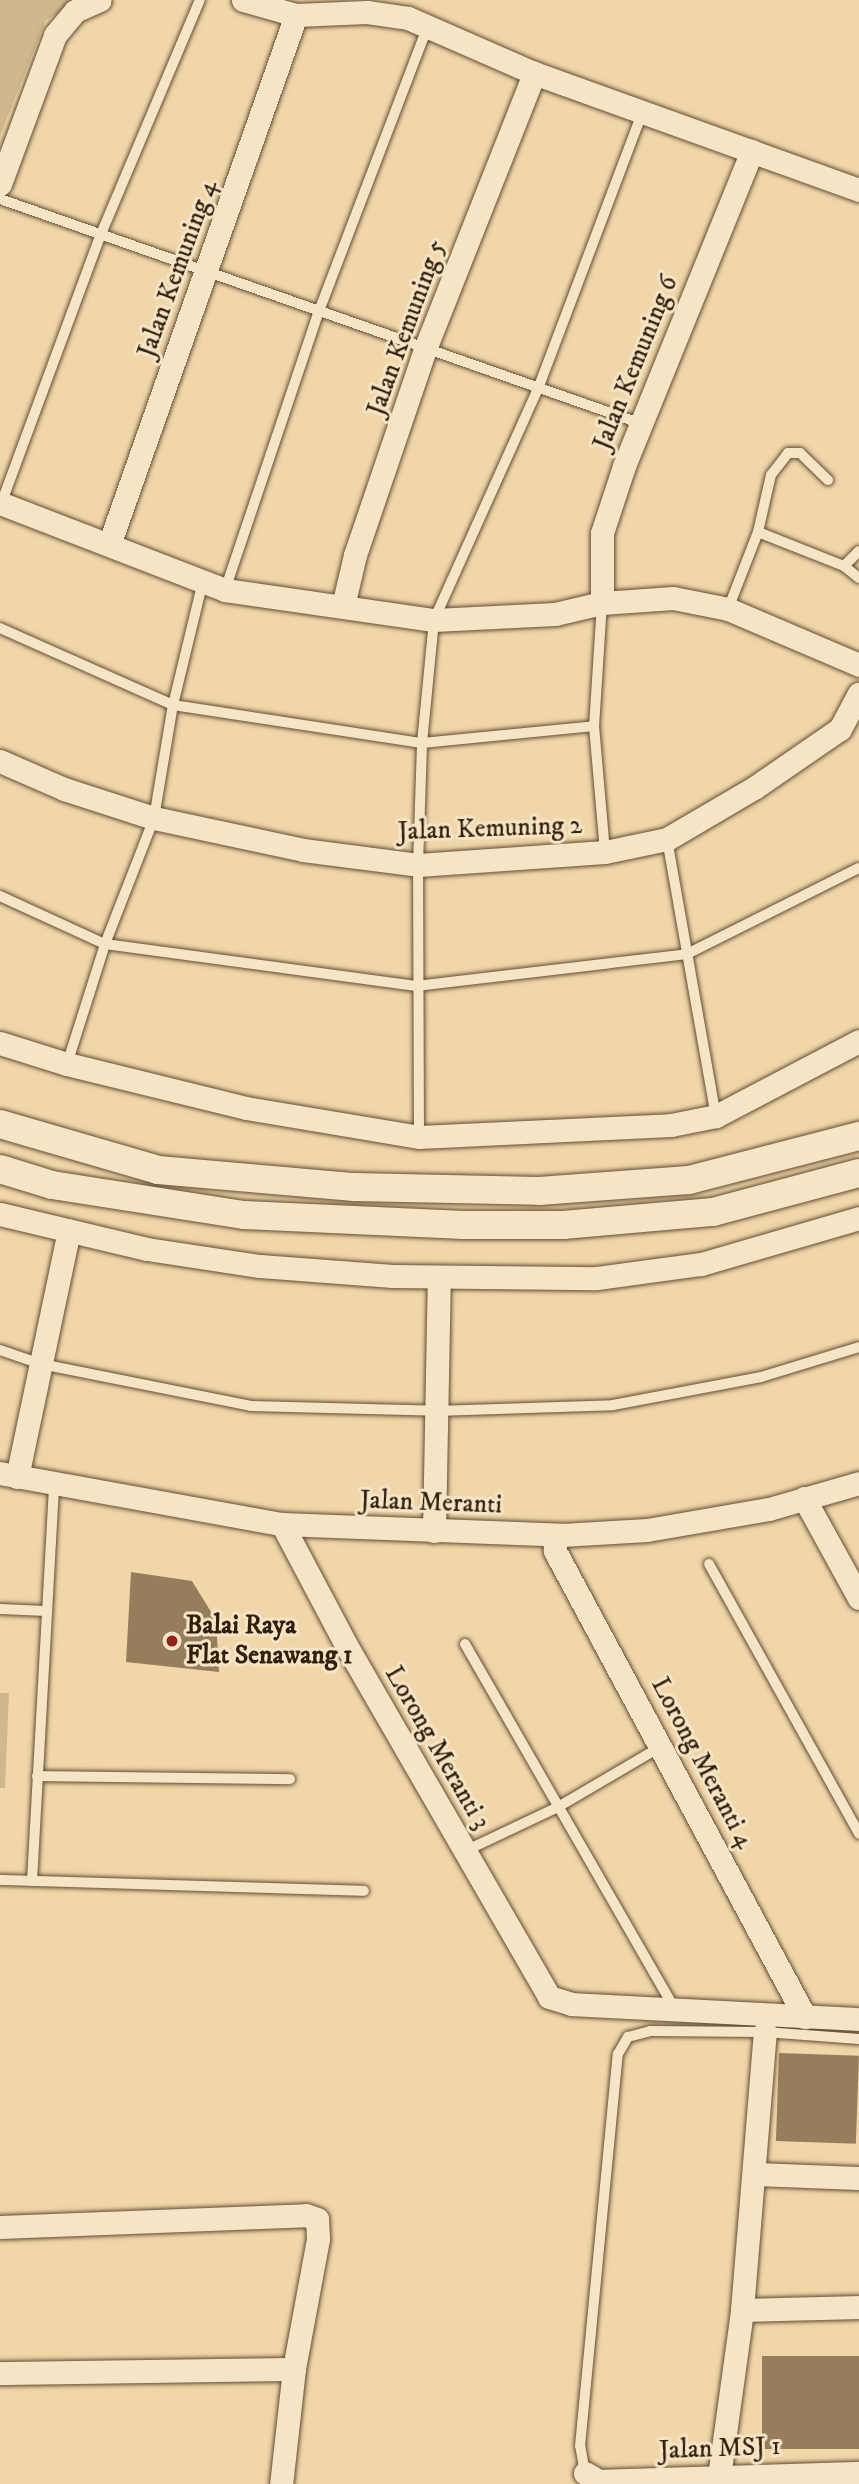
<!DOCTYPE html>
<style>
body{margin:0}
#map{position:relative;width:859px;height:2484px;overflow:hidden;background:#f0d6a8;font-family:"IM FELL DW Pica",serif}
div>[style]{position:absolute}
.green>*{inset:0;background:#d0b78d}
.building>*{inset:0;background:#967e5d;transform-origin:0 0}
.roads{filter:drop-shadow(0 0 2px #634d33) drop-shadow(0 0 2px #634d33)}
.service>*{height:10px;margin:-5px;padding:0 5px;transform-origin:5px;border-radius:5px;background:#f5e4c6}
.minor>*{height:23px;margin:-11.5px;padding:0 11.5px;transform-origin:11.5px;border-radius:11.5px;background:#f5e4c6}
.tertiary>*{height:28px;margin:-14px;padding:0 14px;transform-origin:14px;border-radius:14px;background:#f5e4c6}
.dots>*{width:19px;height:19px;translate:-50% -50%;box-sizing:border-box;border:4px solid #f5e4c6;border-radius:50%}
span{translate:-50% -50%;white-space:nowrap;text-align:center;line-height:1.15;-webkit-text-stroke:6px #f5e4c6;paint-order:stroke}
.street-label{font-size:26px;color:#341f0c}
.poi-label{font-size:26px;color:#341f0c;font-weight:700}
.left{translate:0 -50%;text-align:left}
</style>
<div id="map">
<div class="green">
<i style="clip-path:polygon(0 0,78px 0,46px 20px,0 136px)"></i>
<i style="clip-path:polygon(0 1693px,9px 1693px,5px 1788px,0 1788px)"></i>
</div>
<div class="building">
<i style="clip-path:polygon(131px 1572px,192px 1581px,216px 1620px,219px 1672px,126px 1662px)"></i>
<i style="left:779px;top:2053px;width:80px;height:88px;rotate:2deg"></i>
<i style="left:859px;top:2356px;width:93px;height:97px;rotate:90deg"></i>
</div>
<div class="roads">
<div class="service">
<i style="left:0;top:199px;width:680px;rotate:19.31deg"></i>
<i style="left:1px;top:504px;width:288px;rotate:-69.7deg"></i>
<i style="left:101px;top:234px;width:254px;rotate:-67.1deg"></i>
<i style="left:758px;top:532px;width:92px;rotate:21.6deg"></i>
<i style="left:844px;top:566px;width:19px;rotate:39deg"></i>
<i style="left:844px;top:566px;width:21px;rotate:-45deg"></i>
<i style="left:225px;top:590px;width:294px;rotate:-71.4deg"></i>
<i style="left:319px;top:311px;width:306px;rotate:-69.1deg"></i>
<i style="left:602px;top:603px;width:123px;rotate:93.7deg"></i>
<i style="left:594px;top:726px;width:126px;rotate:85deg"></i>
<i style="left:728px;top:609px;width:83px;rotate:-68.7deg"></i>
<i style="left:758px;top:532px;width:58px;rotate:-77.2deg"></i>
<i style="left:771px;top:475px;width:28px;rotate:-52deg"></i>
<i style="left:788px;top:453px;width:12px"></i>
<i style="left:800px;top:453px;width:39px;rotate:44deg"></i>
<i style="left:0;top:628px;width:189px;rotate:24deg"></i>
<i style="left:173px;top:705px;width:252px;rotate:8.7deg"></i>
<i style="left:422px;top:743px;width:173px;rotate:-5.6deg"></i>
<i style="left:667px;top:839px;width:281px;rotate:80deg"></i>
<i style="left:0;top:896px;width:115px;rotate:24.6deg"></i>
<i style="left:105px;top:944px;width:314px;rotate:7.7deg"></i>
<i style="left:416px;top:986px;width:273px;rotate:-6.7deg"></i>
<i style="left:687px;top:954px;width:192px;rotate:-26.6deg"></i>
<i style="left:67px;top:1064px;width:126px;rotate:-72.4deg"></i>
<i style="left:105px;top:944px;width:135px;rotate:-68.7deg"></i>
<i style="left:154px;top:818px;width:115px;rotate:-80.5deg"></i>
<i style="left:173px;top:705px;width:123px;rotate:-76.4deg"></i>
<i style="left:419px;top:1137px;width:272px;rotate:-90.2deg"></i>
<i style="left:418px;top:865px;width:122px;rotate:-88.1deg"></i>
<i style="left:422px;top:743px;width:124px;rotate:-84.4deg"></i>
<i style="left:434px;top:620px;width:256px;rotate:-65.8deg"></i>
<i style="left:539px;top:386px;width:294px;rotate:-69.3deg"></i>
<i style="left:0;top:1350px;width:43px;rotate:18.9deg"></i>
<i style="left:41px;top:1364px;width:214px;rotate:11.3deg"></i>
<i style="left:251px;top:1406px;width:185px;rotate:1.5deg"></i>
<i style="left:436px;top:1411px;width:177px;rotate:-1.9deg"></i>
<i style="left:613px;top:1405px;width:151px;rotate:-10.7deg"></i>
<i style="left:761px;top:1377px;width:102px;rotate:-17deg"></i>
<i style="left:709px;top:1564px;width:309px;rotate:60.9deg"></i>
<i style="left:0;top:1609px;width:47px;rotate:2.4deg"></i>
<i style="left:465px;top:1644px;width:421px;rotate:60.1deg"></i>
<i style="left:37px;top:1776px;width:253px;rotate:0.7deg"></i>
<i style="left:465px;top:1851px;width:103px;rotate:-25.3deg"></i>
<i style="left:558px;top:1807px;width:121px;rotate:-30.4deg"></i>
<i style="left:0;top:1880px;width:364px;rotate:1.7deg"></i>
<i style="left:32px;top:1881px;width:396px;rotate:-86.8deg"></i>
<i style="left:585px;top:2473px;width:27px;rotate:-100deg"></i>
<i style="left:580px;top:2446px;width:394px;rotate:-84.5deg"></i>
<i style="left:618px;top:2054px;width:20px;rotate:-60deg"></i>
<i style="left:628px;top:2037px;width:23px;rotate:-15deg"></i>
<i style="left:650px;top:2031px;width:115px;rotate:0.5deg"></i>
<i style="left:765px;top:2032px;width:94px;rotate:4.3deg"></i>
</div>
<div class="minor">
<i style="left:243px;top:0;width:55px;rotate:15.8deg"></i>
<i style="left:296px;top:15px;width:71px;rotate:-2.4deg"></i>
<i style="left:367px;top:12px;width:41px;rotate:8.3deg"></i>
<i style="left:408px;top:18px;width:137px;rotate:23.6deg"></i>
<i style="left:534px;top:73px;width:345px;rotate:19.8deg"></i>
<i style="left:0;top:184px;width:159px;rotate:-69.7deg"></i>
<i style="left:55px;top:35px;width:31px;rotate:-50deg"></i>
<i style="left:75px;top:11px;width:27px;rotate:-24deg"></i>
<i style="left:0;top:503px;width:241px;rotate:21.1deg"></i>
<i style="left:225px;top:590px;width:211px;rotate:8.2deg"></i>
<i style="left:434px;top:620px;width:121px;rotate:-2.8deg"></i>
<i style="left:555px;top:614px;width:48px;rotate:-13.2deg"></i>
<i style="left:602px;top:603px;width:71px;rotate:-4deg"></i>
<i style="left:673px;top:598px;width:56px;rotate:11.3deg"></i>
<i style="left:728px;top:609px;width:142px;rotate:23.1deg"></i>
<i style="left:110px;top:542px;width:559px;rotate:-70.56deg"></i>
<i style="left:602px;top:603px;width:70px;rotate:-90deg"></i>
<i style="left:602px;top:533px;width:71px;rotate:-71.8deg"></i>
<i style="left:624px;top:466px;width:340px;rotate:-67.9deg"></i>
<i style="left:343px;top:606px;width:52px;rotate:-76.8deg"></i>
<i style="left:355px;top:555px;width:218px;rotate:-71.2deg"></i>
<i style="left:425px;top:349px;width:297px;rotate:-68.4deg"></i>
<i style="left:0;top:761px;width:70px;rotate:23.6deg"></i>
<i style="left:64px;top:789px;width:95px;rotate:17.9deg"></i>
<i style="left:154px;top:818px;width:152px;rotate:12.1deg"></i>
<i style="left:303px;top:850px;width:116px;rotate:7.4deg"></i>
<i style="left:418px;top:865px;width:187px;rotate:-4deg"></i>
<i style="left:605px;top:852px;width:63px;rotate:-11.8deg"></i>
<i style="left:667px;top:839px;width:101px;rotate:-30.4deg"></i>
<i style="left:754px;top:788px;width:104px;rotate:-34.5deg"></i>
<i style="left:840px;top:729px;width:40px;rotate:-62deg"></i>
<i style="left:0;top:1043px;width:70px;rotate:17.4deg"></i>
<i style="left:67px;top:1064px;width:184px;rotate:13.8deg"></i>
<i style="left:246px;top:1108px;width:175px;rotate:9.5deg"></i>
<i style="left:419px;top:1137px;width:252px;rotate:-2.7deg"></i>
<i style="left:671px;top:1125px;width:46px;rotate:-11.3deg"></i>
<i style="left:716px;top:1116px;width:161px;rotate:-27.7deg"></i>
<i style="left:0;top:1214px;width:151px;rotate:13.4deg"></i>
<i style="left:147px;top:1249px;width:114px;rotate:8.6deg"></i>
<i style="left:260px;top:1266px;width:133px;rotate:4.3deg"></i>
<i style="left:393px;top:1276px;width:204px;rotate:0.6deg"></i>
<i style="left:597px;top:1278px;width:105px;rotate:-7.7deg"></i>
<i style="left:701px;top:1264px;width:165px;rotate:-16.2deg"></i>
<i style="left:0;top:1473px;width:287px;rotate:10.3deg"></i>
<i style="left:282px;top:1524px;width:280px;rotate:2.2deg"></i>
<i style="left:562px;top:1535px;width:85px;rotate:-3.4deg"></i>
<i style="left:647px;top:1530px;width:124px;rotate:-9.8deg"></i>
<i style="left:769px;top:1509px;width:94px;rotate:-16.1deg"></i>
<i style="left:17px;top:1477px;width:252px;rotate:-78.1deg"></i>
<i style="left:804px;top:1498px;width:114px;rotate:61.2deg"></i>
<i style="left:282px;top:1524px;width:137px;rotate:62.1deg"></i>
<i style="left:346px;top:1645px;width:406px;rotate:60deg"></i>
<i style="left:549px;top:1997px;width:24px;rotate:17deg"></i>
<i style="left:572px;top:2004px;width:287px;rotate:3deg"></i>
<i style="left:434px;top:1531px;width:254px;rotate:-88.9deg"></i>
<i style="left:554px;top:1535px;width:16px;rotate:86deg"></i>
<i style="left:555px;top:1551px;width:529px;rotate:61.79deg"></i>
<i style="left:755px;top:2174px;width:104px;rotate:2.2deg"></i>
<i style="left:0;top:2227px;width:306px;rotate:-2.2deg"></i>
<i style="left:306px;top:2215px;width:12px;rotate:20deg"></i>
<i style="left:317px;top:2219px;width:20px;rotate:87deg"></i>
<i style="left:318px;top:2239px;width:132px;rotate:100.5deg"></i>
<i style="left:294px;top:2369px;width:116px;rotate:96.4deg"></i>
<i style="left:742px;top:2310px;width:117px;rotate:-1.5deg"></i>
<i style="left:0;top:2373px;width:294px;rotate:-0.8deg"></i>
<i style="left:585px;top:2473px;width:16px;rotate:30deg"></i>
<i style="left:599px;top:2481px;width:260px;rotate:-1.8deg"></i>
<i style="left:718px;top:2484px;width:176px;rotate:-82.1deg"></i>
<i style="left:742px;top:2310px;width:279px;rotate:-85.3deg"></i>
</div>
<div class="tertiary">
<i style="left:0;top:1124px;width:165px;rotate:16.2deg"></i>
<i style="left:158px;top:1170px;width:197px;rotate:5deg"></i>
<i style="left:354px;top:1187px;width:185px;rotate:1.2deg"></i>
<i style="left:539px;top:1191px;width:150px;rotate:-4.2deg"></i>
<i style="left:689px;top:1180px;width:176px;rotate:-14.5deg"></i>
<i style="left:0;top:1169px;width:54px;rotate:17.1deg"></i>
<i style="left:52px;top:1185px;width:194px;rotate:8.9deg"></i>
<i style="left:244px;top:1215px;width:220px;rotate:2.6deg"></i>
<i style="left:464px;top:1225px;width:99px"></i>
<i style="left:563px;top:1225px;width:151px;rotate:-5deg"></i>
<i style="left:713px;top:1212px;width:151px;rotate:-15deg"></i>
</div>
</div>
<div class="dots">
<i style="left:172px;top:1641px;background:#8f2418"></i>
</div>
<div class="street-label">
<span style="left:178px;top:269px;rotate:-70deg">Jalan Kemuning 4</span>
<span style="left:407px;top:328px;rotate:-70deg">Jalan Kemuning 5</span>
<span style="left:636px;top:363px;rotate:-68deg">Jalan Kemuning 6</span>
<span style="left:490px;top:829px;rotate:-2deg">Jalan Kemuning 2</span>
<span style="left:431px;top:1503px;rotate:2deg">Jalan Meranti</span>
<span style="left:437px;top:1748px;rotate:60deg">Lorong Meranti 3</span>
<span style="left:702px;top:1763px;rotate:62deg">Lorong Meranti 4</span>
<span style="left:720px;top:2449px;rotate:-2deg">Jalan MSJ 1</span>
</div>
<div class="poi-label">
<span class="left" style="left:186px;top:1641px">Balai Raya<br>Flat Senawang 1</span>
</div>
</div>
